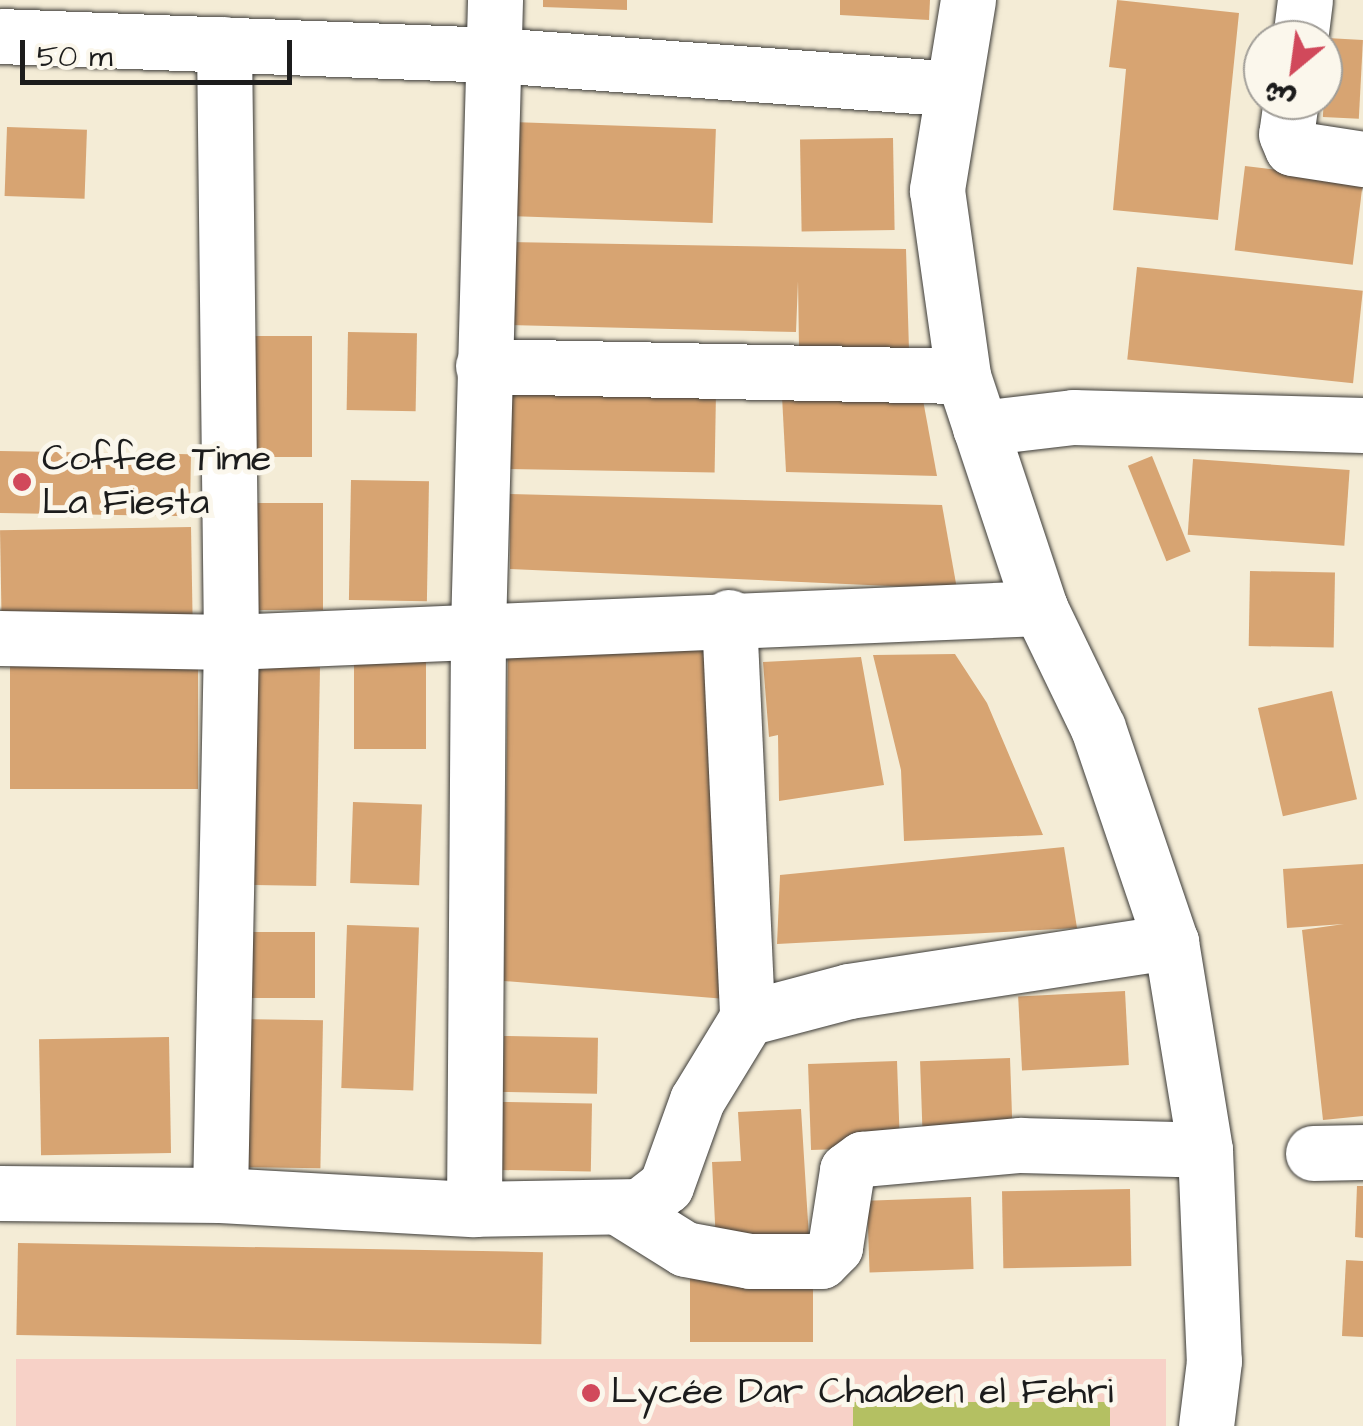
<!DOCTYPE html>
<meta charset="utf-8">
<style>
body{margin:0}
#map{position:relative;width:1363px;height:1426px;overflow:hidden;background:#f4ecd6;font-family:"Architects Daughter","Playpen Sans Arabic",sans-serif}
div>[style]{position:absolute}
.built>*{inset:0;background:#f7d1c7;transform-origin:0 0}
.green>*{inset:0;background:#b4c062;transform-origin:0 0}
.building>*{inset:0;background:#d7a472;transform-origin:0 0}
.roads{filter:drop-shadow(0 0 2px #3c3b38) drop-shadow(0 0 2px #3c3b38)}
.minor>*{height:55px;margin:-27.5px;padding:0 27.5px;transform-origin:27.5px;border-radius:27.5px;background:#fff}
.dots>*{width:28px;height:28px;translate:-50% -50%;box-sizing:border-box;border:5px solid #fbf7ec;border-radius:50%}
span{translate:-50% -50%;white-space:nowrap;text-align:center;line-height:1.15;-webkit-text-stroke:10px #fbf7ec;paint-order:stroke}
.poi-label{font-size:38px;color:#1c1c1c}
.left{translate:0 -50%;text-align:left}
.north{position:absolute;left:1243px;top:20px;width:100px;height:100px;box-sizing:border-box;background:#fbf7ec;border:2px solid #a29f99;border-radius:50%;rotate:209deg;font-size:28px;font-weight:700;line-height:40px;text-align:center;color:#1c1c1c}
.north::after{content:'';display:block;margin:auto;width:35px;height:45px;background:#d1495b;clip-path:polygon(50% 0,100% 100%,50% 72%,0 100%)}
.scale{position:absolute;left:20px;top:40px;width:272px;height:45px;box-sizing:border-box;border:5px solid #1c1c1c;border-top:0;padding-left:12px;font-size:30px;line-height:35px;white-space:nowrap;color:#1c1c1c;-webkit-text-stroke:8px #fbf7ec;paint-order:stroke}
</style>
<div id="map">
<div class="built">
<i style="left:16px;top:1359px;width:1150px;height:67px"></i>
</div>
<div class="green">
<i style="left:853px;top:1402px;width:257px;height:24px"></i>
</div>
<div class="building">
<i style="clip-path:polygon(543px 0,627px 0,627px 10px,543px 7px)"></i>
<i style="clip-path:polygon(840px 0,930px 0,929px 20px,840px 15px)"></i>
<i style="clip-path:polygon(1117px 0,1239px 13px,1218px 220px,1113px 210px,1126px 69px,1109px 67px)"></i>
<i style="left:1327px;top:38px;width:36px;height:79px;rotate:3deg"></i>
<i style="left:512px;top:122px;width:204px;height:94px;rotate:2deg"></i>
<i style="left:7px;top:127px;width:80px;height:69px;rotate:2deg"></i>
<i style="left:893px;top:138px;width:92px;height:93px;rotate:89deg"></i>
<i style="left:1245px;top:166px;width:119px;height:85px;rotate:7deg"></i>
<i style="clip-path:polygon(508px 242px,906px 249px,909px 350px,799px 348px,798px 281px,796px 332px,507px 325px)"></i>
<i style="left:1137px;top:267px;width:227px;height:93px;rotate:6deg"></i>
<i style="left:348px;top:332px;width:69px;height:78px;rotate:1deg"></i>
<i style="left:247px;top:336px;width:65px;height:121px"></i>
<i style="left:510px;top:390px;width:206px;height:79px;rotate:1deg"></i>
<i style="clip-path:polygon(782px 396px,923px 400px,937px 476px,786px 472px)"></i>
<i style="left:0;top:451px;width:191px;height:62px;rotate:1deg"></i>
<i style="left:1152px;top:456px;width:103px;height:26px;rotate:68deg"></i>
<i style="left:1193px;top:459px;width:157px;height:76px;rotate:4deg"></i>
<i style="left:351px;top:480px;width:78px;height:120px;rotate:1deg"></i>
<i style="clip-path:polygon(510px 494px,942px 505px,957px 589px,510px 569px)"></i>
<i style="left:252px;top:503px;width:71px;height:107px"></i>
<i style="left:191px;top:527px;width:89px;height:191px;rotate:89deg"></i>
<i style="left:1250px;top:571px;width:85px;height:75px;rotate:1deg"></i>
<i style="clip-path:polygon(508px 647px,709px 648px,726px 999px,504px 981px)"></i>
<i style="left:354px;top:654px;width:72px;height:95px"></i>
<i style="clip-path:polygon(955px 654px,987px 703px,1043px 835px,904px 841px,901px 770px,873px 655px)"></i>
<i style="clip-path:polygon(861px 657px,884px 785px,779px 801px,778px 735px,769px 737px,763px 662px)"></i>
<i style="left:10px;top:664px;width:188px;height:125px"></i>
<i style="left:254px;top:666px;width:66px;height:219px;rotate:1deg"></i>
<i style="left:1332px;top:691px;width:111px;height:76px;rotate:77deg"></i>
<i style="left:353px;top:802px;width:69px;height:81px;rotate:2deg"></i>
<i style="clip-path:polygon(1064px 847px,1077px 928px,777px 944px,780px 875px)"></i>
<i style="clip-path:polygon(1363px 864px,1363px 1116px,1323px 1120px,1302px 930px,1344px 924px,1287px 928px,1283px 869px)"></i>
<i style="left:347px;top:925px;width:72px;height:163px;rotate:2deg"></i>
<i style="left:247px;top:932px;width:68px;height:66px"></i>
<i style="left:1125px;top:991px;width:74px;height:107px;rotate:87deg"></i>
<i style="left:245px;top:1019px;width:78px;height:148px;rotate:1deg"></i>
<i style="left:504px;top:1036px;width:94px;height:56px;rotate:1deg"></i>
<i style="left:169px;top:1037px;width:116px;height:130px;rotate:89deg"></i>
<i style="left:1010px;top:1058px;width:70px;height:90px;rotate:88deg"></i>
<i style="left:897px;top:1061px;width:86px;height:89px;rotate:88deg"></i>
<i style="left:503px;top:1102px;width:89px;height:68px;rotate:1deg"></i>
<i style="clip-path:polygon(801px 1109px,809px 1238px,716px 1243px,712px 1162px,741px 1161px,738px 1112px)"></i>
<i style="clip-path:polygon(1357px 1186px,1363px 1186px,1363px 1238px,1355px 1237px)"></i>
<i style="left:1130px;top:1189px;width:77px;height:128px;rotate:89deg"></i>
<i style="left:971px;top:1197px;width:72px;height:104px;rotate:88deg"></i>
<i style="left:18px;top:1243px;width:525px;height:92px;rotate:1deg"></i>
<i style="clip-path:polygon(1346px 1260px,1363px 1261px,1363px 1337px,1342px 1336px)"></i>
<i style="left:813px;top:1277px;width:65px;height:123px;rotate:90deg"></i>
</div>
<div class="roads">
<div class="minor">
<i style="left:968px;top:0;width:193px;rotate:99.3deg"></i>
<i style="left:937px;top:190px;width:188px;rotate:82deg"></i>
<i style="left:963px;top:376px;width:244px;rotate:71.6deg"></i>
<i style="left:1040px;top:608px;width:133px;rotate:64.2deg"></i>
<i style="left:1098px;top:728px;width:226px;rotate:71.2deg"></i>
<i style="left:1171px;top:942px;width:211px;rotate:80.7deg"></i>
<i style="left:1205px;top:1150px;width:211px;rotate:87.6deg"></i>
<i style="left:1214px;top:1361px;width:65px;rotate:97deg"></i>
<i style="left:0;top:36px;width:494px;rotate:2.2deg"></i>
<i style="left:494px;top:55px;width:460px;rotate:4.2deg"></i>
<i style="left:1300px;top:40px;width:40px;rotate:-82.9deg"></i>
<i style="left:1291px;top:100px;width:34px;rotate:98deg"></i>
<i style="left:1286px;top:134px;width:15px;rotate:67deg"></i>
<i style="left:1292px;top:148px;width:72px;rotate:8.8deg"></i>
<i style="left:483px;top:366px;width:480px;rotate:1.2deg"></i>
<i style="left:980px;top:428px;width:94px;rotate:-6.7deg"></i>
<i style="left:1073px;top:417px;width:290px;rotate:1.6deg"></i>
<i style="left:729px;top:617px;width:401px;rotate:87.4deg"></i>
<i style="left:0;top:638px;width:231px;rotate:1deg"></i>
<i style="left:231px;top:642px;width:810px;rotate:-2.41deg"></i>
<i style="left:1313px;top:1153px;width:50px;rotate:-1.1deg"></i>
<i style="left:0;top:1193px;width:220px;rotate:0.5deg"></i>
<i style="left:220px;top:1195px;width:254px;rotate:3.2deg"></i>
<i style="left:474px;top:1209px;width:166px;rotate:-1deg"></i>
<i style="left:640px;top:1206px;width:33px;rotate:-38deg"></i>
<i style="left:666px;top:1186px;width:91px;rotate:-70.2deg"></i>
<i style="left:697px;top:1100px;width:96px;rotate:-58.6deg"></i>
<i style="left:747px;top:1018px;width:106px;rotate:-14.8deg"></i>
<i style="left:849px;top:991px;width:326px;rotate:-8.7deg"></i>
<i style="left:220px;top:1195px;width:553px;rotate:-88.86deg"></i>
<i style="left:231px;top:642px;width:598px;rotate:-90.67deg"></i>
<i style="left:474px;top:1209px;width:580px;rotate:-89.6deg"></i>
<i style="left:478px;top:629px;width:629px;rotate:-88.45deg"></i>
<i style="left:621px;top:1209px;width:75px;rotate:32deg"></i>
<i style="left:685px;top:1249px;width:66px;rotate:10.5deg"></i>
<i style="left:750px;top:1261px;width:71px"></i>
<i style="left:821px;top:1261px;width:20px;rotate:-45deg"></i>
<i style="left:835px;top:1247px;width:78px;rotate:-81.1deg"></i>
<i style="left:847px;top:1170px;width:19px;rotate:-36deg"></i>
<i style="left:862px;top:1159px;width:159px;rotate:-5.1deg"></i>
<i style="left:1020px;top:1145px;width:185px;rotate:1.5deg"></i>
</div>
</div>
<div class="dots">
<i style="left:22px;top:482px;background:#d1495b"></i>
<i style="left:591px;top:1393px;background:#d1495b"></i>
</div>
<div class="poi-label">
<span class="left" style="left:42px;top:482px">Coffee Time<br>La Fiesta</span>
<span class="left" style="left:611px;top:1393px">Lycée Dar Chaaben el Fehri</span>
</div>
<div class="north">ش</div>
<div class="scale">50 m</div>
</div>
